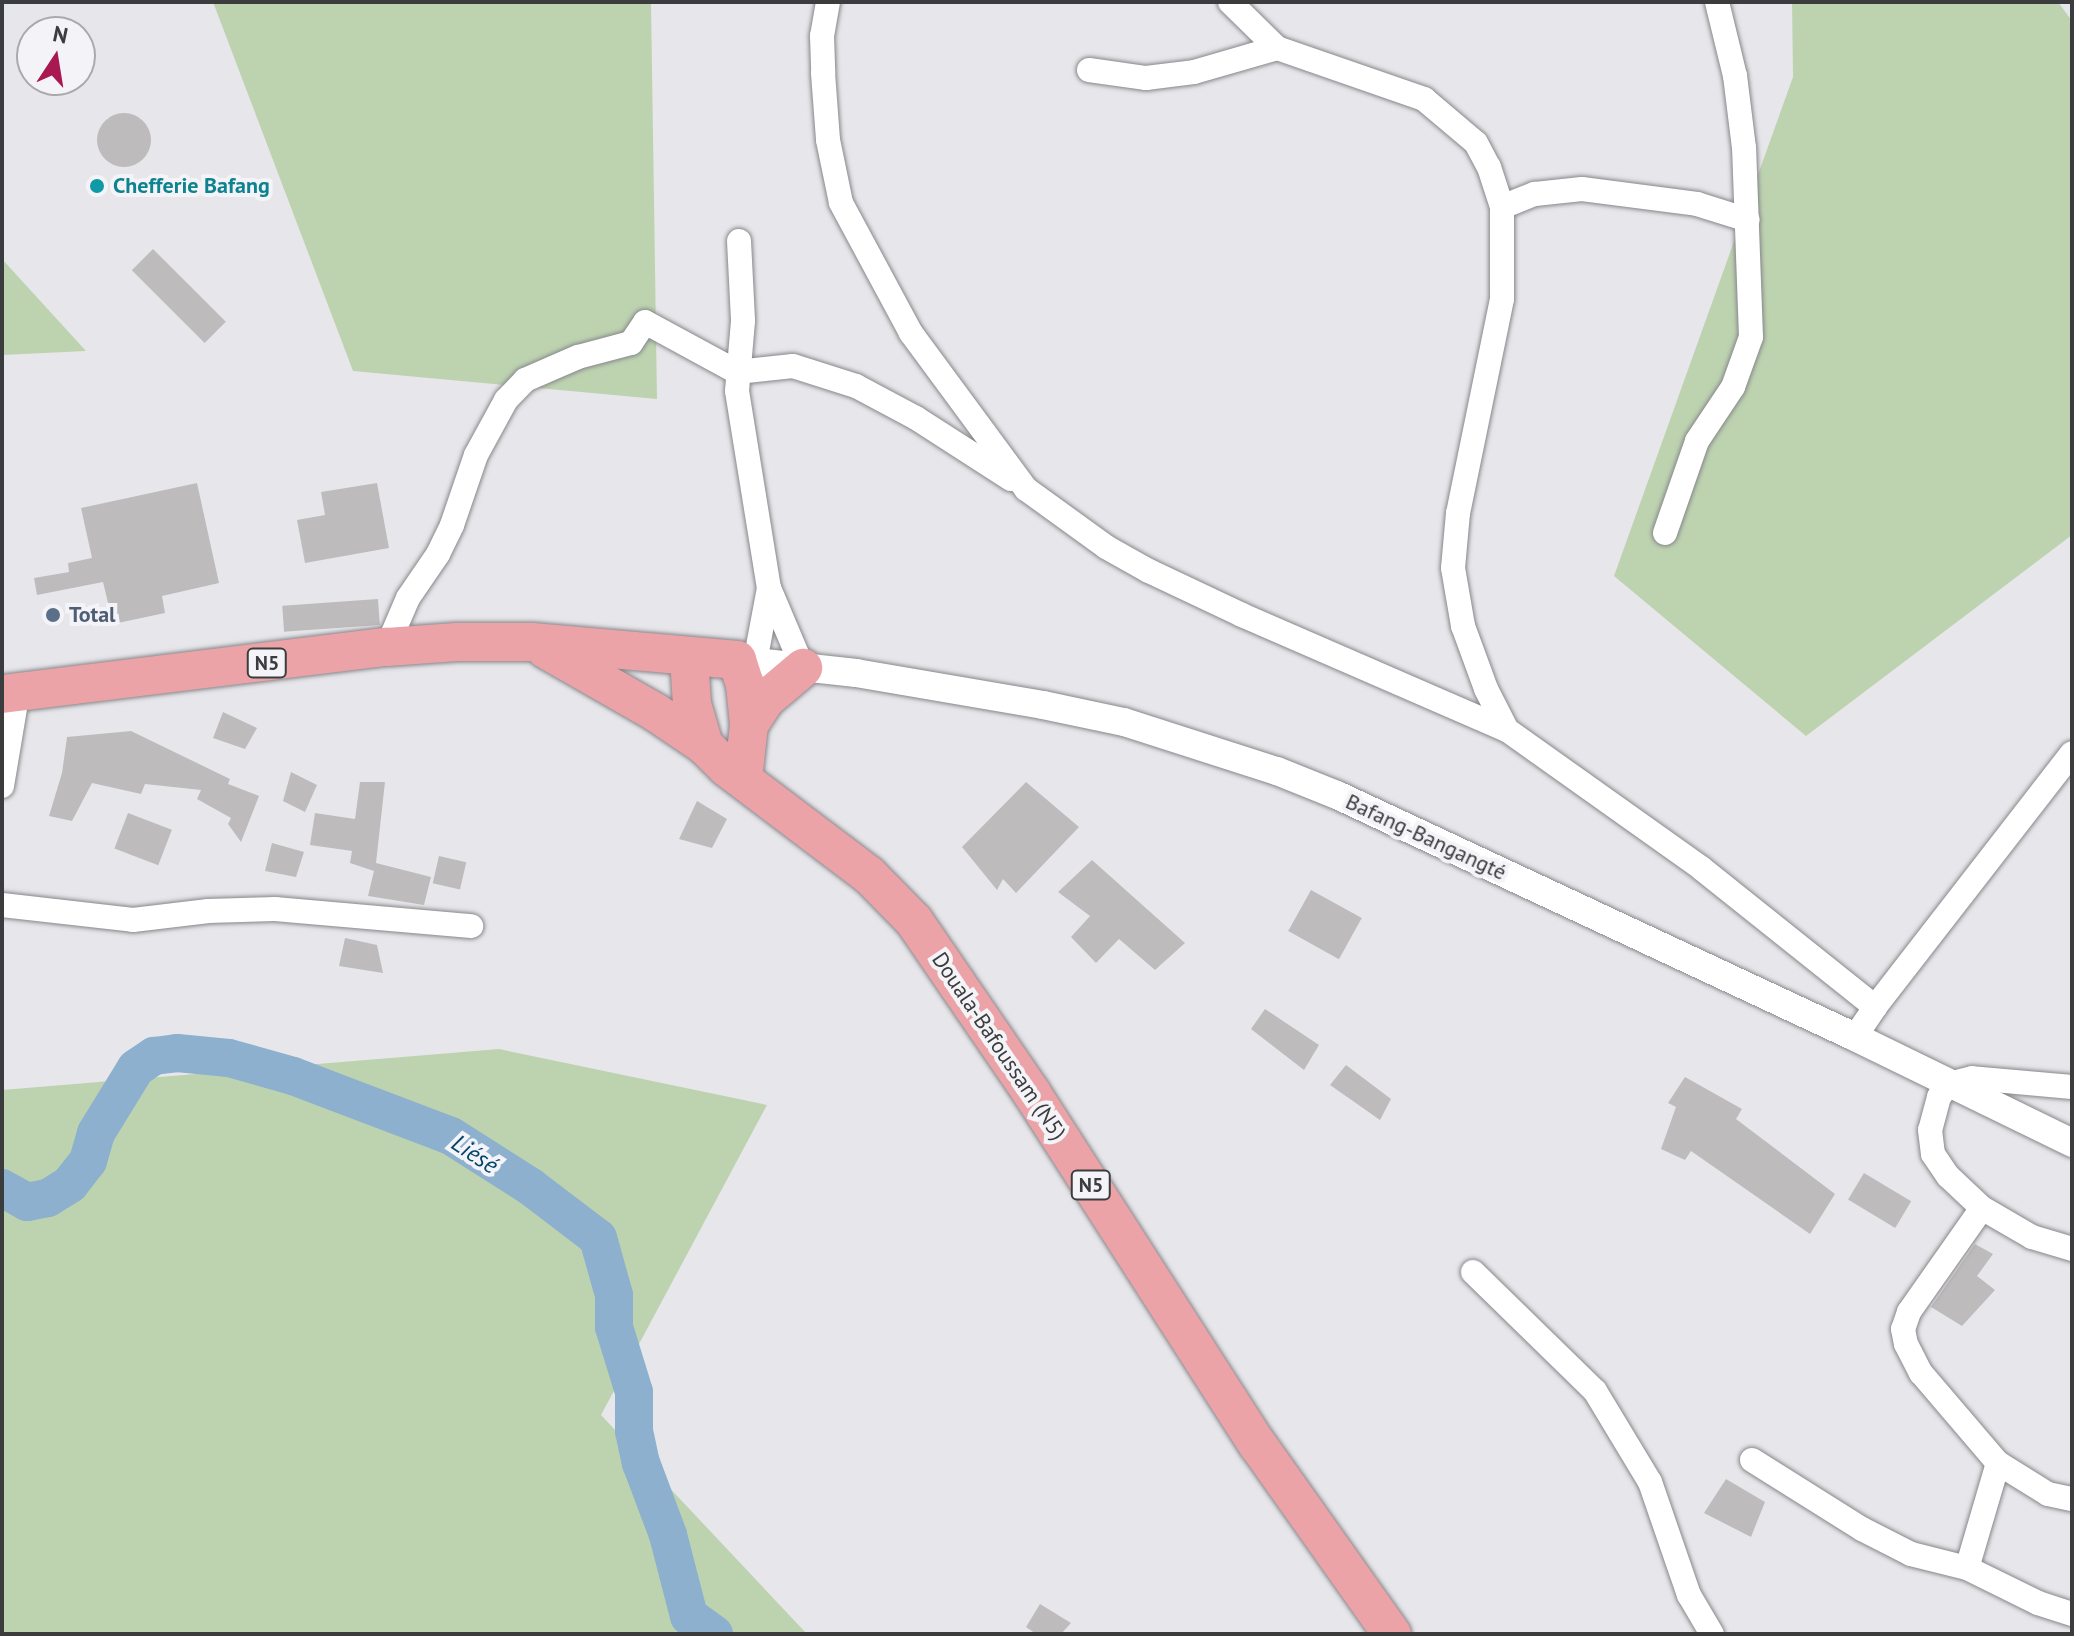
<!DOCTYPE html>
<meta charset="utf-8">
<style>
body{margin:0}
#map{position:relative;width:2074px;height:1636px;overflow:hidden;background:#e7e7eb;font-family:"PT Sans",sans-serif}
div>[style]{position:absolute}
.green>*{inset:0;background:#bdd3b0}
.river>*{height:38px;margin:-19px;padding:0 19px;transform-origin:19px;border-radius:19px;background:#8cb0cd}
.building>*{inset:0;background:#bebbbd;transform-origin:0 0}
.round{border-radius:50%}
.roads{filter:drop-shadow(0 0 2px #87878b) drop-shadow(0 0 2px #87878b)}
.minor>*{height:24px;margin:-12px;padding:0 12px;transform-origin:12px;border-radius:12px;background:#fff}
.tertiary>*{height:28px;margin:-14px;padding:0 14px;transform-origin:14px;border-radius:14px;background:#fff}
.trunk>*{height:38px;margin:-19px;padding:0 19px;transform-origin:19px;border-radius:19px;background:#eca3a8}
.dots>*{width:22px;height:22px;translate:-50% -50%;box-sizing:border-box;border:4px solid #f4f4f8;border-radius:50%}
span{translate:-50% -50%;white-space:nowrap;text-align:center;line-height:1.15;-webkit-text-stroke:8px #f4f4f8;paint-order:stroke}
.shield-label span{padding:2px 6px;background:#f4f4f8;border:2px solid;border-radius:6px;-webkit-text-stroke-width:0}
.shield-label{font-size:20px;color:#3b3c3d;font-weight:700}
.culture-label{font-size:22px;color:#0d838f;font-weight:700}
.left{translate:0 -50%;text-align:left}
.service-label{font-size:22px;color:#4e5e75;font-weight:700}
.street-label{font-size:22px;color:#3b3c3d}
.water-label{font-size:24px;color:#04456b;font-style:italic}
.frame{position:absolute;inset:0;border:4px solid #3b3c3d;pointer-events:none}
.north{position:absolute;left:16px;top:16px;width:80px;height:80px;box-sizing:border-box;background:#f4f4f8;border:2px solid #aaaaad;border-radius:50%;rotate:12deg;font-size:22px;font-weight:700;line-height:32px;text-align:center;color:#3b3c3d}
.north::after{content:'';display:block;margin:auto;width:28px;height:36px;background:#a91851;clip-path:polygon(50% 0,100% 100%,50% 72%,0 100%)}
</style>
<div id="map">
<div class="green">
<i style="clip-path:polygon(213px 2px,651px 2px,657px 399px,353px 371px)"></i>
<i style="clip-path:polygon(1792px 2px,2058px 2px,2072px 21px,2072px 535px,1806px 736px,1614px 576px,1793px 77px)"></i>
<i style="clip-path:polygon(2px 259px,86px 351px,2px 355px)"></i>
<i style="clip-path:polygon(499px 1049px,767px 1105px,601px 1415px,807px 1634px,2px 1634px,2px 1090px)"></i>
</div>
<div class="river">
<i style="left:2px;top:1188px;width:29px;rotate:29deg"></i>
<i style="left:27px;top:1202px;width:21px;rotate:-11deg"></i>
<i style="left:48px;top:1198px;width:26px;rotate:-32deg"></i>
<i style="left:70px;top:1184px;width:29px;rotate:-52deg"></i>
<i style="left:88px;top:1161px;width:29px;rotate:-74deg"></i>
<i style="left:96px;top:1133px;width:76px;rotate:-58.4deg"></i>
<i style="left:136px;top:1068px;width:22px;rotate:-34deg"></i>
<i style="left:154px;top:1056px;width:23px;rotate:-7deg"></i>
<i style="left:177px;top:1053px;width:52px;rotate:5.5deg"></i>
<i style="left:229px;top:1058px;width:66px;rotate:15.7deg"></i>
<i style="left:293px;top:1076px;width:169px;rotate:20.8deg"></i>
<i style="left:451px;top:1136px;width:95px;rotate:32.5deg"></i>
<i style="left:531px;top:1187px;width:84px;rotate:37.3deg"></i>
<i style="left:598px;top:1238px;width:59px;rotate:74.3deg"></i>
<i style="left:614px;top:1295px;width:32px;rotate:90deg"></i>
<i style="left:614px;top:1327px;width:68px;rotate:72.9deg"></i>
<i style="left:634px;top:1392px;width:39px;rotate:90deg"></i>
<i style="left:634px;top:1431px;width:33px;rotate:78deg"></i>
<i style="left:641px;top:1463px;width:77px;rotate:69.4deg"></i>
<i style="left:668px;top:1535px;width:84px;rotate:75.5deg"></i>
<i style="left:689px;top:1616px;width:31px;rotate:36deg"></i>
</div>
<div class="building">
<i class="round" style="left:97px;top:113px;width:54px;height:54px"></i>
<i style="left:153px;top:249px;width:103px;height:30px;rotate:45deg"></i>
<i style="clip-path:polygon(197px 483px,219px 583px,162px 596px,165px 613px,113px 624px,103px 582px,37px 595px,34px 578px,69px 572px,68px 563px,92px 558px,81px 508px)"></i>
<i style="clip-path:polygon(377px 483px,389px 548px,305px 563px,297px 520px,325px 515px,321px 492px)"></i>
<i style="left:378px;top:599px;width:26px;height:96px;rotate:86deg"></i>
<i style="clip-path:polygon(223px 712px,257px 728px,245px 749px,213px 738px)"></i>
<i style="clip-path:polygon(131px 731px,230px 779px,228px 784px,259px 796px,241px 842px,228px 824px,231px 818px,197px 799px,201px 790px,145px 784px,141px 794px,92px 783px,72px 821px,49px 816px,62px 773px,67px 737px)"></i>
<i style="clip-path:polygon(291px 772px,317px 785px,305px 812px,283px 801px)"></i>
<i style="clip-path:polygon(360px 782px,385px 782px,376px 863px,431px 877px,424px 905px,368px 896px,374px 871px,350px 863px,352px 851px,310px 845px,315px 813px,355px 819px)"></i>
<i style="clip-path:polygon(1026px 782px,1079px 827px,1016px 893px,1003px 879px,997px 890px,962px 847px)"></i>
<i style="clip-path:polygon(697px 801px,727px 819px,712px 848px,679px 839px)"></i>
<i style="left:128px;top:813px;width:47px;height:38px;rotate:21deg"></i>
<i style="clip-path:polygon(272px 843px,304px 852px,296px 877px,265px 871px)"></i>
<i style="left:439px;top:856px;width:28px;height:28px;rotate:13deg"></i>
<i style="clip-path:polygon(1092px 860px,1185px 943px,1155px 970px,1119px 939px,1096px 963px,1071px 937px,1090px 916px,1058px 892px)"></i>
<i style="left:1311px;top:890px;width:58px;height:47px;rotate:29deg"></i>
<i style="clip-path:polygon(345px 938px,377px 945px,383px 973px,339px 966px)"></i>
<i style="clip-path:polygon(1265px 1009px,1319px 1045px,1304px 1070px,1251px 1029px)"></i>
<i style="clip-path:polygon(1346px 1065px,1391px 1099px,1380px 1120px,1330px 1085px)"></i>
<i style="clip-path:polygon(1685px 1077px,1742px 1109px,1736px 1119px,1835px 1194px,1810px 1234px,1691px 1151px,1685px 1160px,1661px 1149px,1676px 1107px,1668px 1103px)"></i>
<i style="left:1864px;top:1173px;width:55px;height:31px;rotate:31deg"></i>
<i style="clip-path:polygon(1975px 1244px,1993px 1254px,1977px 1276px,1995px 1290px,1962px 1326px,1931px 1307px)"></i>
<i style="clip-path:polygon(1726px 1479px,1765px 1502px,1751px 1537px,1704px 1513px)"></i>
<i style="clip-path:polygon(1040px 1604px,1071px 1623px,1061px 1634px,1036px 1634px,1026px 1627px)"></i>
</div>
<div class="roads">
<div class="minor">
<i style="left:828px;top:2px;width:35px;rotate:100deg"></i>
<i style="left:822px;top:36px;width:37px;rotate:88deg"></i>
<i style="left:823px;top:73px;width:67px;rotate:85.7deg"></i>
<i style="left:828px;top:140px;width:64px;rotate:78.3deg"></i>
<i style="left:841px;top:203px;width:148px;rotate:61.7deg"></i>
<i style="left:911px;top:333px;width:194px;rotate:53.6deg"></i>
<i style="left:1026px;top:489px;width:99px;rotate:35.9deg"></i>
<i style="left:1106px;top:547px;width:49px;rotate:29.2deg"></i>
<i style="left:1149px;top:571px;width:103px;rotate:25.3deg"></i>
<i style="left:1242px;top:615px;width:289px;rotate:23.5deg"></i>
<i style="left:1230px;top:2px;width:66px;rotate:44.4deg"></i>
<i style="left:1089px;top:70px;width:58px;rotate:8deg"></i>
<i style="left:1146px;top:78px;width:48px;rotate:-7.1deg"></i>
<i style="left:1194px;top:72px;width:86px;rotate:-16.1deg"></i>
<i style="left:1277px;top:48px;width:156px;rotate:19.1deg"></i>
<i style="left:1424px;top:99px;width:68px;rotate:40.2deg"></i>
<i style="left:1476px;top:143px;width:27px;rotate:62deg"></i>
<i style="left:1489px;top:167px;width:42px;rotate:72deg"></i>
<i style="left:1502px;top:207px;width:92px;rotate:90deg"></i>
<i style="left:1502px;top:299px;width:218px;rotate:101.6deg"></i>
<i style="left:1458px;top:513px;width:55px;rotate:95.2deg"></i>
<i style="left:1453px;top:568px;width:59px;rotate:80.2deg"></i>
<i style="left:1463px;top:626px;width:67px;rotate:69.9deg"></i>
<i style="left:1486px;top:689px;width:46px;rotate:62.9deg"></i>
<i style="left:1507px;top:730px;width:238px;rotate:35.4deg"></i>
<i style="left:1701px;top:868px;width:223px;rotate:38.6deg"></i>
<i style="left:1502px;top:207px;width:35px;rotate:-22deg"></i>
<i style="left:1535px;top:194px;width:47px;rotate:-6.1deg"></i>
<i style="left:1582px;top:189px;width:116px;rotate:7.4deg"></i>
<i style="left:1697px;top:204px;width:53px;rotate:17.4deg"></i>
<i style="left:739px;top:241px;width:80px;rotate:87.1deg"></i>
<i style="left:743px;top:321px;width:70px;rotate:94.9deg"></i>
<i style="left:737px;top:391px;width:200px;rotate:80.8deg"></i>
<i style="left:769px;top:588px;width:75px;rotate:100.7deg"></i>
<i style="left:1665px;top:533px;width:97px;rotate:-70.8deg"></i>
<i style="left:1697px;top:441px;width:65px;rotate:-56.3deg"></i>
<i style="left:1733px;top:387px;width:53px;rotate:-70.2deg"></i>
<i style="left:1751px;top:337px;width:189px;rotate:-92.1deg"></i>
<i style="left:1744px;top:148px;width:73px;rotate:-97.1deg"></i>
<i style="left:1735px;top:76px;width:76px;rotate:-103.7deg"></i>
<i style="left:769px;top:588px;width:87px;rotate:67deg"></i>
<i style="left:387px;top:647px;width:53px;rotate:-66.8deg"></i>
<i style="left:408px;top:598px;width:53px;rotate:-55.7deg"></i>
<i style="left:438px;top:554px;width:32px;rotate:-64deg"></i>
<i style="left:452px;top:525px;width:74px;rotate:-71.1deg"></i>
<i style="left:476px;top:455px;width:63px;rotate:-61.4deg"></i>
<i style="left:506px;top:400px;width:28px;rotate:-46deg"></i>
<i style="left:525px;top:380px;width:58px;rotate:-23.5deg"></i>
<i style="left:578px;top:357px;width:55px;rotate:-14.8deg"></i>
<i style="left:631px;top:343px;width:25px;rotate:-56deg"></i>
<i style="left:645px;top:322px;width:105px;rotate:28.5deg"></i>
<i style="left:737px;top:372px;width:56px;rotate:-6.1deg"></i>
<i style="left:793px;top:366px;width:66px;rotate:17.6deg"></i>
<i style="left:856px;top:386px;width:68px;rotate:28.1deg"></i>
<i style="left:916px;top:418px;width:113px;rotate:32.7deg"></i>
<i style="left:2px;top:786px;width:97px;rotate:-80.5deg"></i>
<i style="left:2px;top:905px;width:132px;rotate:6.5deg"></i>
<i style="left:133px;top:920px;width:76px;rotate:-6.8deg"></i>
<i style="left:208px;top:911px;width:67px;rotate:-1.7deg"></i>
<i style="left:275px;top:909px;width:197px;rotate:5deg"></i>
<i style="left:1855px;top:1037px;width:36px;rotate:-56deg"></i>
<i style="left:1875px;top:1007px;width:321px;rotate:-52.2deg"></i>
<i style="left:2072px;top:1087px;width:100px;rotate:-174.9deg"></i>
<i style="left:1972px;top:1078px;width:24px;rotate:165deg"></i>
<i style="left:1949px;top:1084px;width:16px;rotate:128deg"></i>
<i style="left:1939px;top:1097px;width:34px;rotate:105deg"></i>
<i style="left:1930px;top:1130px;width:24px;rotate:83deg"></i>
<i style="left:1933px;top:1154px;width:27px;rotate:56deg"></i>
<i style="left:1948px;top:1176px;width:47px;rotate:43.3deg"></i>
<i style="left:1982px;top:1208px;width:58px;rotate:30.1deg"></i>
<i style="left:2032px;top:1237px;width:42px;rotate:16.7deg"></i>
<i style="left:1982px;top:1208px;width:127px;rotate:125.1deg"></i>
<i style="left:1909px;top:1312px;width:18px;rotate:109deg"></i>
<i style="left:1903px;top:1329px;width:15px;rotate:79deg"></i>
<i style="left:1906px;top:1344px;width:33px;rotate:63deg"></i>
<i style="left:1921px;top:1373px;width:118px;rotate:49.5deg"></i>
<i style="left:1998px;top:1463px;width:59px;rotate:31.8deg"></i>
<i style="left:2048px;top:1494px;width:25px;rotate:12deg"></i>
<i style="left:1473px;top:1272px;width:170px;rotate:44.3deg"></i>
<i style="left:1595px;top:1391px;width:106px;rotate:58.9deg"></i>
<i style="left:1650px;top:1482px;width:120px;rotate:71deg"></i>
<i style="left:1689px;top:1595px;width:45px;rotate:59.5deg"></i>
<i style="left:1752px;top:1460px;width:130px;rotate:32.1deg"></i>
<i style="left:1862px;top:1529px;width:55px;rotate:27deg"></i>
<i style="left:1911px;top:1554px;width:58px;rotate:14deg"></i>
<i style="left:1998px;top:1463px;width:109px;rotate:106.4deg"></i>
<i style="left:1967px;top:1568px;width:79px;rotate:26.2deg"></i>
<i style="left:2038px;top:1603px;width:36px;rotate:18deg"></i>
</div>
<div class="tertiary">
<i style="left:737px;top:660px;width:120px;rotate:6.2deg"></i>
<i style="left:856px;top:673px;width:190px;rotate:9.7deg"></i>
<i style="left:1043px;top:705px;width:83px;rotate:11.9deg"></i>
<i style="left:1124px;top:722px;width:161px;rotate:17.8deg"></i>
<i style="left:1277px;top:771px;width:65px;rotate:21.8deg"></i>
<i style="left:1337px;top:795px;width:572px;rotate:25.04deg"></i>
<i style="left:1855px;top:1037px;width:242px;rotate:26deg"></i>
</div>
<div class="trunk">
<i style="left:545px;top:649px;width:127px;rotate:29.8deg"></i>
<i style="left:655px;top:712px;width:59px;rotate:34deg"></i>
<i style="left:689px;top:658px;width:46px;rotate:86.3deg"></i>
<i style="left:692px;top:704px;width:43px;rotate:73.7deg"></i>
<i style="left:704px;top:745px;width:31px;rotate:45deg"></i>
<i style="left:726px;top:767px;width:179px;rotate:37.1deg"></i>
<i style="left:869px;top:875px;width:64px;rotate:45.6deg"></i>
<i style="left:914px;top:921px;width:207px;rotate:55.6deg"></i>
<i style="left:1031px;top:1092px;width:420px;rotate:57.3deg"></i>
<i style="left:1258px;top:1445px;width:232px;rotate:54.7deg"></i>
<i style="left:2px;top:694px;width:388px;rotate:-7deg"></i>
<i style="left:387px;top:647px;width:70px;rotate:-4.1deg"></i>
<i style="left:457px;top:642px;width:75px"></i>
<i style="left:532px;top:642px;width:206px;rotate:5deg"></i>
<i style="left:737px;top:660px;width:25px;rotate:72deg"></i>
<i style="left:745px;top:684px;width:41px;rotate:84.4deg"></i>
<i style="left:749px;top:725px;width:54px;rotate:96.3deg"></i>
<i style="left:749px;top:725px;width:30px;rotate:-57deg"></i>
<i style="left:765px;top:700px;width:50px;rotate:-40.1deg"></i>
</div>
</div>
<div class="dots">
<i style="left:97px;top:186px;background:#0f9aa8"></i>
<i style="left:53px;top:615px;background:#5c6f8a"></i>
</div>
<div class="shield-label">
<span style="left:267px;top:663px">N5</span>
<span style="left:1091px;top:1185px">N5</span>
</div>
<div class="culture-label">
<span class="left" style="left:113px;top:186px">Chefferie Bafang</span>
</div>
<div class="service-label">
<span class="left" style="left:69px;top:615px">Total</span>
</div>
<div class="street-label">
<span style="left:1426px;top:837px;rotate:25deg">Bafang-Bangangté</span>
<span style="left:999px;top:1046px;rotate:56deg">Douala-Bafoussam (N5)</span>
</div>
<div class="water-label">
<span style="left:475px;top:1154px;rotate:33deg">Liésé</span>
</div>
<div class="frame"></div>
<div class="north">N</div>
</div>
